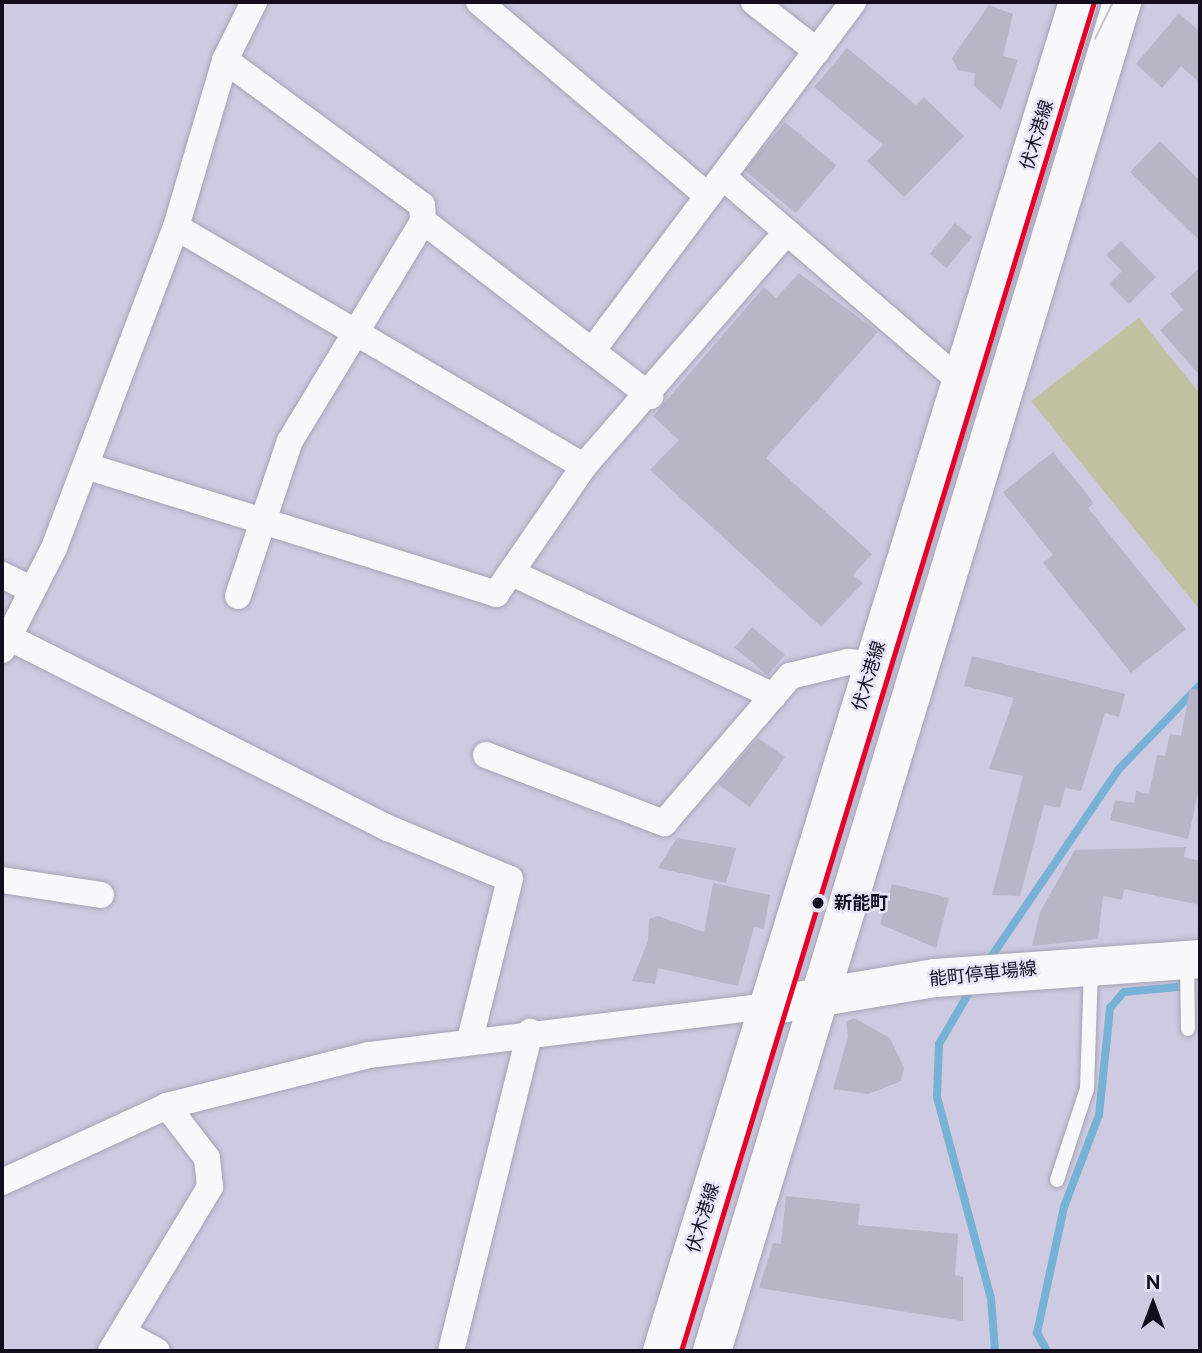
<!DOCTYPE html>
<meta charset="utf-8">
<style>
body{margin:0}
#map{position:relative;width:1202px;height:1353px;overflow:hidden;background:#cdcae1;font-family:Figtree,"Noto Sans JP",sans-serif}
div>[style]{position:absolute}
.green>*{inset:0;background:#bfc1a1}
.stream>*{height:8px;margin:-4px;padding:0 4px;transform-origin:4px;border-radius:4px;background:#77b2d6}
.building>*{inset:0;background:#b8b5c7;transform-origin:0 0}
.roads{filter:drop-shadow(0 0 2px #a5a2b4) drop-shadow(0 0 2px #a5a2b4)}
.service>*{height:14px;margin:-7px;padding:0 7px;transform-origin:7px;border-radius:7px;background:#f8f7fa}
.minor>*{height:26px;margin:-13px;padding:0 13px;transform-origin:13px;border-radius:13px;background:#f8f7fa}
.secondary>*{height:38px;margin:-19px;padding:0 19px;transform-origin:19px;border-radius:19px;background:#f8f7fa}
.primary>*{height:38px;margin:-19px;padding:0 19px;transform-origin:19px;border-radius:19px;background:#f8f7fa}
.tram>*{height:2px;margin:-1px;padding:0 1px;transform-origin:1px;border-radius:1px;background:#c5c4cb}
.tram-1>*{height:5px;margin:-2.5px;padding:0 2.5px;transform-origin:2.5px;border-radius:2.5px;background:#e4002b}
.dots>*{width:19px;height:19px;translate:-50% -50%;box-sizing:border-box;border:4px solid #e7e4fa;border-radius:50%}
span{translate:-50% -50%;white-space:nowrap;text-align:center;line-height:1.15;-webkit-text-stroke:5px #e7e4fa;paint-order:stroke}
.street-label{font-size:18px;color:#120e1d}
.stop-label{font-size:18px;color:#120e1d;font-weight:700}
.left{translate:0 -50%;text-align:left}
.frame{position:absolute;inset:0;border:4px solid #120e1d;pointer-events:none}
.north{position:absolute;left:1118px;top:1269px;width:70px;height:70px;-webkit-text-stroke:5px #e7e4fa;paint-order:stroke;rotate:0deg;font-size:19px;font-weight:700;line-height:28px;text-align:center;color:#120e1d}
.north::after{content:'';display:block;margin:auto;width:24px;height:32px;background:#120e1d;clip-path:polygon(50% 0,100% 100%,50% 72%,0 100%)}
</style>
<div id="map">
<div class="green">
<i style="clip-path:polygon(1139px 318px,1200px 394px,1200px 610px,1031px 401px)"></i>
</div>
<div class="stream">
<i style="left:987px;top:963px;width:233px;rotate:-55.8deg"></i>
<i style="left:1118px;top:770px;width:118px;rotate:-46deg"></i>
<i style="left:973px;top:986px;width:67px;rotate:120.4deg"></i>
<i style="left:939px;top:1044px;width:53px;rotate:92.2deg"></i>
<i style="left:937px;top:1097px;width:208px;rotate:75deg"></i>
<i style="left:991px;top:1298px;width:53px;rotate:85.7deg"></i>
<i style="left:1047px;top:1351px;width:21px;rotate:-119deg"></i>
<i style="left:1037px;top:1333px;width:129px;rotate:-77.9deg"></i>
<i style="left:1064px;top:1207px;width:98px;rotate:-69.2deg"></i>
<i style="left:1099px;top:1115px;width:108px;rotate:-84.1deg"></i>
<i style="left:1110px;top:1008px;width:21px;rotate:-49deg"></i>
<i style="left:1124px;top:992px;width:54px;rotate:-5.3deg"></i>
<i style="left:1178px;top:987px;width:14px;rotate:-36deg"></i>
</div>
<div class="building">
<i style="clip-path:polygon(989px 5px,1013px 14px,1003px 56px,1018px 60px,1001px 110px,974px 86px,975px 73px,958px 70px,952px 58px)"></i>
<i style="clip-path:polygon(1179px 13px,1200px 32px,1200px 83px,1181px 66px,1162px 88px,1136px 64px)"></i>
<i style="clip-path:polygon(847px 48px,916px 105px,924px 97px,964px 136px,904px 197px,867px 161px,883px 145px,814px 87px)"></i>
<i style="left:785px;top:122px;width:67px;height:63px;rotate:40deg"></i>
<i style="clip-path:polygon(1160px 141px,1200px 181px,1200px 241px,1130px 172px)"></i>
<i style="left:955px;top:223px;width:22px;height:40px;rotate:39deg"></i>
<i style="clip-path:polygon(1121px 241px,1156px 277px,1129px 304px,1109px 284px,1122px 271px,1106px 255px)"></i>
<i style="clip-path:polygon(1200px 268px,1200px 376px,1160px 330px,1183px 310px,1170px 294px)"></i>
<i style="clip-path:polygon(799px 273px,878px 332px,766px 458px,872px 554px,853px 575px,863px 583px,821px 627px,650px 470px,679px 440px,653px 416px,764px 287px,776px 298px)"></i>
<i style="clip-path:polygon(1053px 452px,1094px 503px,1088px 508px,1186px 629px,1131px 673px,1043px 563px,1053px 555px,1003px 492px)"></i>
<i style="left:752px;top:627px;width:43px;height:27px;rotate:40deg"></i>
<i style="clip-path:polygon(972px 656px,1125px 694px,1119px 717px,1105px 713px,1081px 791px,1065px 788px,1060px 808px,1044px 805px,1020px 896px,992px 895px,1023px 776px,989px 769px,1014px 698px,964px 686px)"></i>
<i style="clip-path:polygon(1190px 689px,1200px 690px,1200px 783px,1188px 839px,1110px 820px,1115px 800px,1134px 803px,1136px 791px,1149px 794px,1157px 755px,1165px 756px,1170px 734px,1181px 736px)"></i>
<i style="clip-path:polygon(758px 738px,785px 757px,750px 807px,718px 784px)"></i>
<i style="clip-path:polygon(677px 838px,736px 848px,726px 883px,658px 868px)"></i>
<i style="clip-path:polygon(1186px 847px,1184px 857px,1200px 861px,1200px 905px,1124px 889px,1122px 900px,1103px 896px,1098px 939px,1032px 946px,1040px 912px,1075px 850px)"></i>
<i style="clip-path:polygon(713px 883px,770px 895px,764px 929px,754px 927px,738px 986px,658px 968px,655px 984px,632px 981px,648px 941px,649px 919px,658px 916px,704px 932px)"></i>
<i style="clip-path:polygon(892px 884px,949px 898px,936px 948px,880px 924px)"></i>
<i style="clip-path:polygon(854px 1018px,890px 1038px,904px 1068px,901px 1081px,868px 1094px,833px 1089px,848px 1037px,846px 1022px)"></i>
<i style="clip-path:polygon(786px 1196px,860px 1204px,858px 1225px,958px 1234px,955px 1275px,963px 1277px,963px 1321px,759px 1288px,773px 1243px,781px 1244px)"></i>
</div>
<div class="roads">
<div class="service">
<i style="left:1187px;top:960px;width:69px;rotate:89.2deg"></i>
<i style="left:1057px;top:1180px;width:96px;rotate:-71.8deg"></i>
<i style="left:1087px;top:1089px;width:121px;rotate:-88.1deg"></i>
</div>
<div class="minor">
<i style="left:479px;top:2px;width:300px;rotate:40.3deg"></i>
<i style="left:754px;top:2px;width:80px;rotate:37.9deg"></i>
<i style="left:225px;top:60px;width:245px;rotate:36.4deg"></i>
<i style="left:422px;top:205px;width:16px;rotate:86deg"></i>
<i style="left:423px;top:221px;width:287px;rotate:37.6deg"></i>
<i style="left:723px;top:177px;width:313px;rotate:40.7deg"></i>
<i style="left:176px;top:227px;width:473px;rotate:30.4deg"></i>
<i style="left:592px;top:351px;width:436px;rotate:-53.2deg"></i>
<i style="left:86px;top:466px;width:430px;rotate:17.3deg"></i>
<i style="left:496px;top:594px;width:155px;rotate:-55.5deg"></i>
<i style="left:584px;top:466px;width:307px;rotate:-49.1deg"></i>
<i style="left:512px;top:573px;width:289px;rotate:25.2deg"></i>
<i style="left:2px;top:575px;width:34px;rotate:26deg"></i>
<i style="left:238px;top:596px;width:163px;rotate:-71.5deg"></i>
<i style="left:290px;top:441px;width:257px;rotate:-58.8deg"></i>
<i style="left:8px;top:637px;width:425px;rotate:26.7deg"></i>
<i style="left:388px;top:828px;width:132px;rotate:22.7deg"></i>
<i style="left:510px;top:879px;width:166px;rotate:104deg"></i>
<i style="left:2px;top:650px;width:114px;rotate:-63deg"></i>
<i style="left:54px;top:548px;width:343px;rotate:-69.2deg"></i>
<i style="left:176px;top:227px;width:174px;rotate:-73.6deg"></i>
<i style="left:225px;top:60px;width:65px;rotate:-63.4deg"></i>
<i style="left:486px;top:755px;width:191px;rotate:20.9deg"></i>
<i style="left:664px;top:823px;width:194px;rotate:-49.4deg"></i>
<i style="left:790px;top:676px;width:60px;rotate:-13.6deg"></i>
<i style="left:848px;top:662px;width:25px;rotate:5deg"></i>
<i style="left:2px;top:880px;width:100px;rotate:8.6deg"></i>
<i style="left:2px;top:1182px;width:182px;rotate:-24.7deg"></i>
<i style="left:167px;top:1106px;width:208px;rotate:-14.2deg"></i>
<i style="left:369px;top:1055px;width:402px;rotate:-7deg"></i>
<i style="left:125px;top:1334px;width:36px;rotate:28deg"></i>
<i style="left:111px;top:1351px;width:192px;rotate:-58.9deg"></i>
<i style="left:210px;top:1187px;width:29px;rotate:-96deg"></i>
<i style="left:207px;top:1158px;width:66px;rotate:-127.6deg"></i>
<i style="left:451px;top:1351px;width:329px;rotate:-76.1deg"></i>
</div>
<div class="secondary">
<i style="left:768px;top:1006px;width:169px;rotate:-9.5deg"></i>
<i style="left:935px;top:978px;width:266px;rotate:-4.1deg"></i>
</div>
<div class="primary">
<i style="left:662px;top:1351px;width:1412px;rotate:-72.86deg"></i>
<i style="left:712px;top:1351px;width:1410px;rotate:-73.09deg"></i>
</div>
</div>
<div class="tram">
<i style="left:1095px;top:39px;width:41px;rotate:-64.1deg"></i>
<i style="left:681px;top:1351px;width:1411px;rotate:-72.98deg"></i>
</div>
<div class="tram-1">
<i style="left:681px;top:1351px;width:1411px;rotate:-72.98deg"></i>
</div>
<div class="dots">
<i style="left:818px;top:903px;background:#120e1d"></i>
</div>
<div class="street-label">
<span style="left:1037px;top:135px;rotate:-73deg">伏木港線</span>
<span style="left:869px;top:676px;rotate:-73deg">伏木港線</span>
<span style="left:983px;top:974px;rotate:-6deg">能町停車場線</span>
<span style="left:703px;top:1218px;rotate:-73deg">伏木港線</span>
</div>
<div class="stop-label">
<span class="left" style="left:834px;top:903px">新能町</span>
</div>
<div class="frame"></div>
<div class="north">N</div>
</div>
